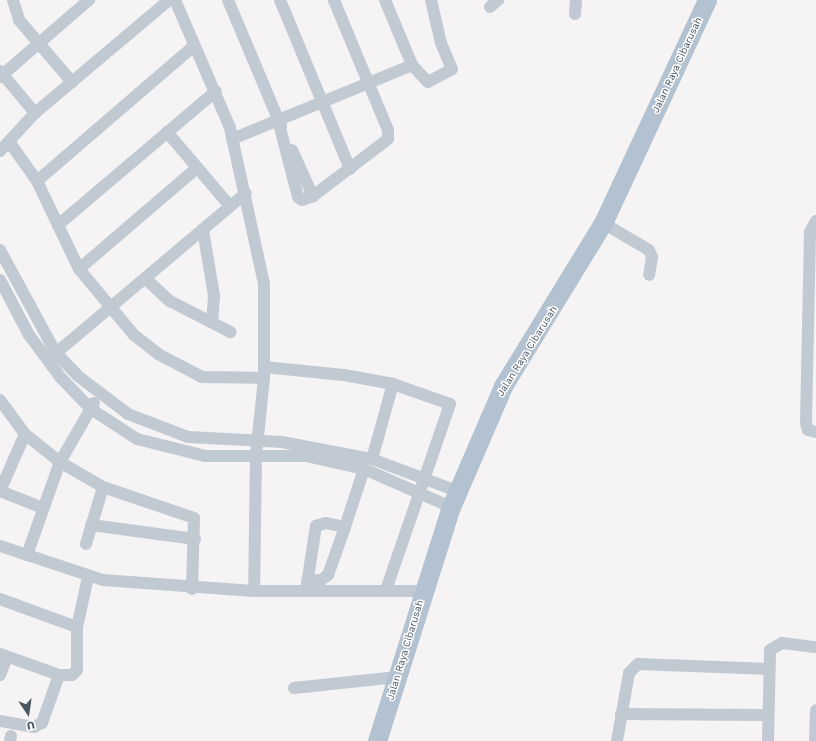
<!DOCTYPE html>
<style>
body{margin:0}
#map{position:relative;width:816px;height:741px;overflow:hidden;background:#f5f3f3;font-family:"Work Sans",sans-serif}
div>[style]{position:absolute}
.minor>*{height:12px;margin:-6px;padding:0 6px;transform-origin:6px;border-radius:6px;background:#c1cad2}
.primary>*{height:19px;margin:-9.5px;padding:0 9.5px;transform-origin:9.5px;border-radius:9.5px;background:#b3c2d1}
span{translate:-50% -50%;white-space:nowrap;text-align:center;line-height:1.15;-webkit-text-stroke:3px #fff;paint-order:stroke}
.street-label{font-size:10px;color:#4a5661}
.north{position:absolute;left:8px;top:693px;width:40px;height:40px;-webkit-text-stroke:3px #fff;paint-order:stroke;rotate:167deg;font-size:11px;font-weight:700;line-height:16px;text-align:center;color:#4a5661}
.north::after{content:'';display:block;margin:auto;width:14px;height:18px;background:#4a5661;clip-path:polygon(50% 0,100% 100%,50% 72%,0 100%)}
</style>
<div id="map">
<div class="minor">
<i style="left:13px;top:0;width:21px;rotate:73deg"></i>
<i style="left:19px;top:20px;width:82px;rotate:49.5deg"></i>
<i style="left:175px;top:0;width:139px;rotate:66.7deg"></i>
<i style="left:230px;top:128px;width:160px;rotate:77.7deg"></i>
<i style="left:264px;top:284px;width:94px;rotate:90deg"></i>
<i style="left:264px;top:378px;width:77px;rotate:95.9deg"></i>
<i style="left:256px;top:455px;width:136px;rotate:90.8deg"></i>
<i style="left:228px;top:0;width:137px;rotate:67.2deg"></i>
<i style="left:280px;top:0;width:183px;rotate:67.5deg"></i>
<i style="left:385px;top:0;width:70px;rotate:67.4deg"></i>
<i style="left:412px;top:65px;width:23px;rotate:47deg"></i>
<i style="left:428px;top:82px;width:27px;rotate:-28deg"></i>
<i style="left:452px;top:69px;width:28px;rotate:-113deg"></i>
<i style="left:441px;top:43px;width:44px;rotate:-103.1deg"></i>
<i style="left:490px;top:7px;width:11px;rotate:-41deg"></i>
<i style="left:575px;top:14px;width:14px;rotate:-86deg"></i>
<i style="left:0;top:71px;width:55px;rotate:50.2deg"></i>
<i style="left:0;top:77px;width:118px;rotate:-40.9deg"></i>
<i style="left:278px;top:120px;width:80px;rotate:75.4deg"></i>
<i style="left:298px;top:197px;width:5px;rotate:37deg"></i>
<i style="left:302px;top:200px;width:12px;rotate:-20deg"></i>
<i style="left:313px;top:196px;width:94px;rotate:-37.2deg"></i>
<i style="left:388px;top:139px;width:9px;rotate:-90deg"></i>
<i style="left:388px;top:130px;width:141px;rotate:-112.6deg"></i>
<i style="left:167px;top:132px;width:97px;rotate:49.6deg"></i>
<i style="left:232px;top:139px;width:195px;rotate:-22.3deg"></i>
<i style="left:10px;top:143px;width:47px;rotate:54.6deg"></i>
<i style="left:37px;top:181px;width:98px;rotate:64.5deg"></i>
<i style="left:79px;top:269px;width:86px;rotate:50.2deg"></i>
<i style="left:134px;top:335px;width:31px;rotate:38deg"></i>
<i style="left:158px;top:354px;width:50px;rotate:27.6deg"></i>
<i style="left:202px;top:377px;width:62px;rotate:0.9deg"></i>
<i style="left:292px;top:150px;width:51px;rotate:65.5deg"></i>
<i style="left:0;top:151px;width:52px;rotate:-47.4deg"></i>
<i style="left:35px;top:113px;width:175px;rotate:-40.1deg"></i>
<i style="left:37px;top:181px;width:206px;rotate:-40.7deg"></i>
<i style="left:816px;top:221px;width:13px;rotate:119deg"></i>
<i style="left:810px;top:232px;width:191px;rotate:91.2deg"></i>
<i style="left:806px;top:423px;width:7px;rotate:74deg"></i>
<i style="left:808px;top:430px;width:8px;rotate:14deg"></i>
<i style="left:603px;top:223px;width:53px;rotate:30.4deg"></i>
<i style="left:649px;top:250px;width:8px;rotate:67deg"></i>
<i style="left:652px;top:257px;width:18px;rotate:99deg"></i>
<i style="left:58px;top:225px;width:207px;rotate:-40.3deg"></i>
<i style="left:203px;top:230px;width:67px;rotate:80.5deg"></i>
<i style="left:214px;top:296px;width:26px;rotate:94deg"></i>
<i style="left:0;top:250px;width:117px;rotate:61.5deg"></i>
<i style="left:56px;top:353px;width:32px;rotate:46deg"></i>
<i style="left:78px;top:376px;width:63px;rotate:37.2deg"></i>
<i style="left:128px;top:414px;width:64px;rotate:21deg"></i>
<i style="left:188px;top:437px;width:94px;rotate:3deg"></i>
<i style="left:282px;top:442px;width:92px;rotate:10.7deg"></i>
<i style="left:372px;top:459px;width:91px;rotate:20.6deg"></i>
<i style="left:79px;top:269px;width:155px;rotate:-40.6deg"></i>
<i style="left:146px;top:279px;width:33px;rotate:43deg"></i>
<i style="left:170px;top:301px;width:68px;rotate:27.3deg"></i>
<i style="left:0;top:280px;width:62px;rotate:62.2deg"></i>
<i style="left:29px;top:335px;width:54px;rotate:53.3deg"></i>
<i style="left:61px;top:378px;width:43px;rotate:45.9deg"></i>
<i style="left:91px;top:409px;width:55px;rotate:33.1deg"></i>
<i style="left:137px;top:439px;width:70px;rotate:14deg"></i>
<i style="left:205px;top:456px;width:101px"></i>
<i style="left:306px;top:456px;width:59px;rotate:12.6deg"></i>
<i style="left:364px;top:469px;width:95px;rotate:23.6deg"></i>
<i style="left:56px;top:353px;width:248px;rotate:-40.1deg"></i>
<i style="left:264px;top:367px;width:80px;rotate:5.7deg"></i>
<i style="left:344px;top:375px;width:50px;rotate:10.4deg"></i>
<i style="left:393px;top:384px;width:60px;rotate:19.3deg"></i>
<i style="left:450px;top:404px;width:197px;rotate:109deg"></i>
<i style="left:0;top:400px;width:42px;rotate:53.7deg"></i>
<i style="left:25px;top:434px;width:45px;rotate:38.7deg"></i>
<i style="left:60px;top:462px;width:50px;rotate:30.2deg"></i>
<i style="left:103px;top:487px;width:96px;rotate:18.8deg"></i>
<i style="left:194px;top:518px;width:71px;rotate:91.6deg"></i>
<i style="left:372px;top:459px;width:78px;rotate:-74.4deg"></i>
<i style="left:0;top:491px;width:62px;rotate:-66.3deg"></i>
<i style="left:0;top:491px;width:46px;rotate:21.6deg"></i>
<i style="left:91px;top:525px;width:105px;rotate:7.7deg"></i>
<i style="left:86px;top:544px;width:59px;rotate:-73.4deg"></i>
<i style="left:0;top:546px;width:108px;rotate:18.3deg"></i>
<i style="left:103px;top:580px;width:151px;rotate:4.2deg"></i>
<i style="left:254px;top:591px;width:169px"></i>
<i style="left:27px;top:555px;width:99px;rotate:-70.5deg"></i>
<i style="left:60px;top:462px;width:68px;rotate:-60deg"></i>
<i style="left:307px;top:581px;width:14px;rotate:-4deg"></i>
<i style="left:321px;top:580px;width:9px;rotate:-36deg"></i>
<i style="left:328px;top:575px;width:51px;rotate:-70.5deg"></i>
<i style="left:306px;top:591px;width:66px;rotate:-81.3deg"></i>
<i style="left:316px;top:526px;width:10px;rotate:-17deg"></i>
<i style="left:326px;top:523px;width:19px;rotate:12deg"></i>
<i style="left:345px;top:527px;width:61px;rotate:-71.9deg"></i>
<i style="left:0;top:599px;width:82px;rotate:20deg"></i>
<i style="left:0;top:654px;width:63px;rotate:19.6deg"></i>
<i style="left:59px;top:675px;width:13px"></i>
<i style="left:72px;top:675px;width:7px;rotate:-45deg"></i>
<i style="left:77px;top:670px;width:43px;rotate:-90deg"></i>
<i style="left:77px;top:627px;width:51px;rotate:-77.6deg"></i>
<i style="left:0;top:675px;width:19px;rotate:-69deg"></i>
<i style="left:294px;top:688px;width:104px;rotate:-6.1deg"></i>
<i style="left:621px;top:714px;width:147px;rotate:0.4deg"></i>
<i style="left:0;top:721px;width:35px;rotate:10deg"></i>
<i style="left:34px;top:727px;width:9px;rotate:-27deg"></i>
<i style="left:42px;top:723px;width:51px;rotate:-70.5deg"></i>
<i style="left:10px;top:741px;width:5px;rotate:-79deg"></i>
<i style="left:617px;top:741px;width:69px;rotate:-80deg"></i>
<i style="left:629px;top:673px;width:13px;rotate:-45deg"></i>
<i style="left:638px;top:664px;width:129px;rotate:2.2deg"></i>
<i style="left:768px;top:741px;width:91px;rotate:-88.7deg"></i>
<i style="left:770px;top:650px;width:14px;rotate:-30deg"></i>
<i style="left:782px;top:643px;width:34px;rotate:7deg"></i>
<i style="left:815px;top:741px;width:31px;rotate:-88deg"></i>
</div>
<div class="primary">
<i style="left:377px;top:741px;width:245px;rotate:-72.5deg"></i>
<i style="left:451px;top:507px;width:132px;rotate:-66.7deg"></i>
<i style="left:503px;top:386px;width:191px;rotate:-58.5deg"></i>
<i style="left:603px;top:223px;width:246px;rotate:-65deg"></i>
</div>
<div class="street-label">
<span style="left:677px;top:65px;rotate:-65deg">Jalan Raya Cibarusah</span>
<span style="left:527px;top:351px;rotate:-58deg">Jalan Raya Cibarusah</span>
<span style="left:405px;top:650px;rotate:-73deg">Jalan Raya Cibarusah</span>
</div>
<div class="north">U</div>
</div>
